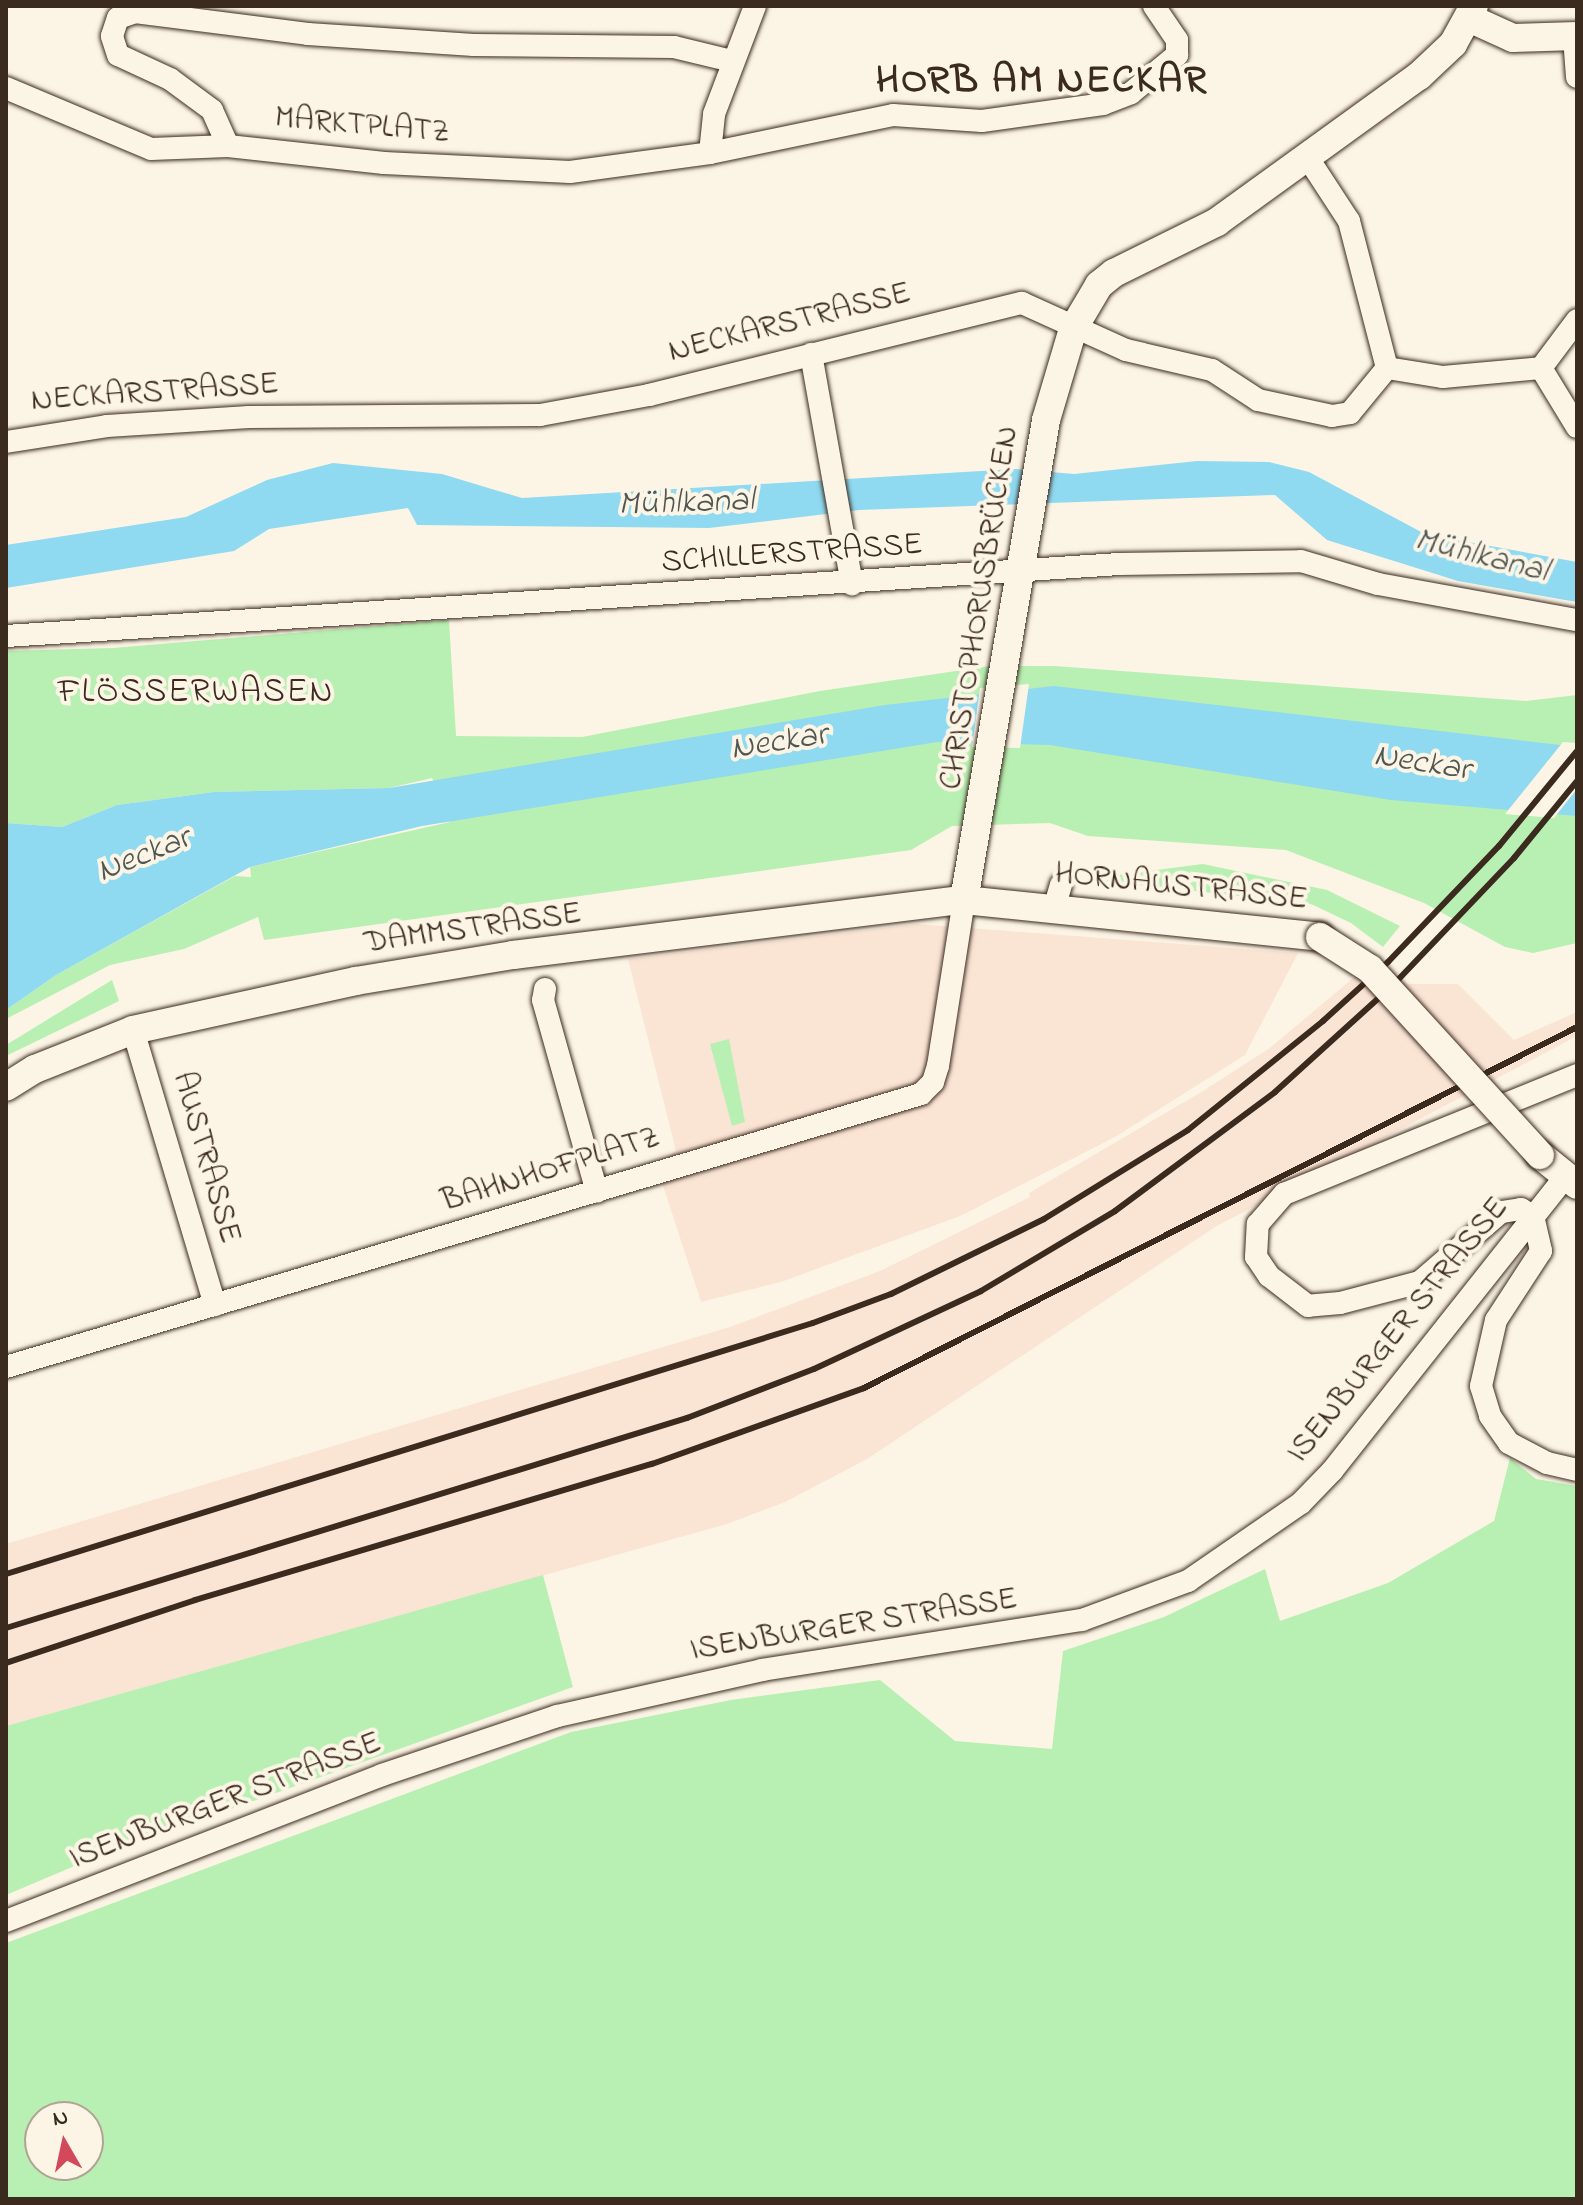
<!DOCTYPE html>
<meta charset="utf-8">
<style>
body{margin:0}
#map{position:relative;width:1583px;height:2205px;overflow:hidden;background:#fcf5e5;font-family:"Indie Flower",sans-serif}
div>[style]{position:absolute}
.built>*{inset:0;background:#fae4d4}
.green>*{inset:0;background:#b8efb2}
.water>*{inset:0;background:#8fd9f1}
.pier>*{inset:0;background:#fcf5e5}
.roads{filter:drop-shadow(0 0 2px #3b2a1e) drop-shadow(0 0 2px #3b2a1e)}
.minor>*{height:22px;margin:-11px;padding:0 11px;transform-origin:11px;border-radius:11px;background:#fcf5e5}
.major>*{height:28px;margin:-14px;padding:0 14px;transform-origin:14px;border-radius:14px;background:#fcf5e5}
.rail>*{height:6px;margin:-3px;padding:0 3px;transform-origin:3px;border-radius:3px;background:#3b2a1e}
.bridges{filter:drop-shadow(0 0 2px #3b2a1e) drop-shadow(0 0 2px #3b2a1e)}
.major-bridge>*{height:28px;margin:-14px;padding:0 14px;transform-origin:14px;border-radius:14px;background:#fcf5e5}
span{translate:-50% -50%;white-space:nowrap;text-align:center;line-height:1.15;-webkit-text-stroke:8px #fcf5e5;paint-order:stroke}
.street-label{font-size:32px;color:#3b2a1e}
.water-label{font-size:34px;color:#505653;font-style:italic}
.neighbourhood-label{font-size:34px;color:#3b2a1e;letter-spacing:2px}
.district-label{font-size:40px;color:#3b2a1e;font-weight:700;letter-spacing:2px}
.frame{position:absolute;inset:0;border:8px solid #3b2a1e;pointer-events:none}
.north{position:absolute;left:24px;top:2101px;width:80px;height:80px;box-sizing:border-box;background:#fcf5e5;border:2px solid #afa495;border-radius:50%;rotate:351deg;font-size:22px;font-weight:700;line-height:32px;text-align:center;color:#3b2a1e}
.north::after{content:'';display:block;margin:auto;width:28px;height:36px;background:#d1495b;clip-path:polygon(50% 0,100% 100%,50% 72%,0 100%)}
</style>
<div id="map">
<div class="built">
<i style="clip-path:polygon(916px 924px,1298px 953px,1245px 1055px,1115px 1137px,960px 1216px,781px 1282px,701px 1302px,656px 1164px,676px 1151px,628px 959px)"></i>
<i style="clip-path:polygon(1378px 957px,1407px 984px,1458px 984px,1514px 1040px,1577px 1012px,1577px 1036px,1215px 1227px,867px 1459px,785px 1502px,727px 1524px,6px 1726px,6px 1544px,730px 1327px,880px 1271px,1030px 1197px,1029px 1193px,1203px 1091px,1270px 1048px)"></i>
</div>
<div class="green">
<i style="clip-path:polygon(449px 620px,456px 736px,582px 737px,820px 691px,990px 666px,1055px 666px,1526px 701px,1577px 695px,1577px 943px,1533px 953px,1505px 947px,1424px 903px,1286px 850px,1088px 836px,1050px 823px,952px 826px,911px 850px,264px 940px,258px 917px,184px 949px,110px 965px,6px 1019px,6px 1010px,56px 975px,235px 876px,251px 877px,250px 867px,450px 822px,432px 778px,389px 788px,214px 792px,117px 805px,62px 827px,6px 823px,6px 651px,113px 648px)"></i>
<i style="clip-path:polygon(1203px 864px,1327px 890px,1400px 926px,1383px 947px,1351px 923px,1311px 904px,1086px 879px)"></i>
<i style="clip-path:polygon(112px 980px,119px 1001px,6px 1056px,6px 1045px)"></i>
<i style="clip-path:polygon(729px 1039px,745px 1122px,732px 1126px,710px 1044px)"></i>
<i style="clip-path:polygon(evenodd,1510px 1458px,1536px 1479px,1577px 1486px,1577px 2199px,6px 2199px,6px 1943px,571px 1732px,731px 1700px,880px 1680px,955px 1741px,1052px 1749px,1063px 1651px,1164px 1617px,1265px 1569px,1280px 1621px,1388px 1583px,1494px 1521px,1510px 1458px,40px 2117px,88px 2117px,88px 2165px,40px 2165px,40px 2117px)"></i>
<i style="clip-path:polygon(543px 1575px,573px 1687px,91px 1859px,6px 1895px,6px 1726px)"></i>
</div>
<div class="water">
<i style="clip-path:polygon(1197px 461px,1269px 462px,1309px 472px,1425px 534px,1577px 562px,1577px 602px,1458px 581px,1327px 540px,1275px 495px,859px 510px,709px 528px,417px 525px,408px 508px,269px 529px,234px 551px,6px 588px,6px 545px,186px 517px,267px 480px,333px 463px,442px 474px,522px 498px,1015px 469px,1074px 474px)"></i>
<i style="clip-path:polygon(1054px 686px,1577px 747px,1577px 816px,1391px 800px,1050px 745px,937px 742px,422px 826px,250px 867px,56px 975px,6px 1010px,6px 823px,62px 827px,117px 805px,214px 792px,389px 788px,885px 705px)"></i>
</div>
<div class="pier">
<i style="clip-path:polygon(1029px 684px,1020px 748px,972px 747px,980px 688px)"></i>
<i style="clip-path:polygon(1563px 742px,1577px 743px,1577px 789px,1565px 804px,1554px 818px,1505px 814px)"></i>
</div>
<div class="roads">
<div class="minor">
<i style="left:1574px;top:37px;width:40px;rotate:85.7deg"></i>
<i style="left:6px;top:88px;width:157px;rotate:22.8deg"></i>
<i style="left:151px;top:149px;width:77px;rotate:-2.2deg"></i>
<i style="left:228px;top:146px;width:157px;rotate:6.2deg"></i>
<i style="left:384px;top:163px;width:186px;rotate:2.8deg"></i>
<i style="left:570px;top:172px;width:141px;rotate:-7.7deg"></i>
<i style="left:710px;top:153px;width:39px;rotate:-84deg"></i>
<i style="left:714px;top:114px;width:116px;rotate:-69.2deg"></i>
<i style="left:228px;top:146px;width:39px;rotate:-114deg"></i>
<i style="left:212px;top:110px;width:52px;rotate:-143.6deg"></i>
<i style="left:170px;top:79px;width:57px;rotate:-155.2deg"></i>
<i style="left:118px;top:55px;width:20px;rotate:-108deg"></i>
<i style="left:112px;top:36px;width:19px;rotate:-72deg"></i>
<i style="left:118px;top:18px;width:18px;rotate:-19deg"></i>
<i style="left:135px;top:12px;width:174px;rotate:7.2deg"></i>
<i style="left:308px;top:34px;width:166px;rotate:3.8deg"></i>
<i style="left:474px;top:45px;width:200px;rotate:0.6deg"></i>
<i style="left:674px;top:47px;width:60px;rotate:13.6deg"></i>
<i style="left:710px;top:153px;width:187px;rotate:-11.7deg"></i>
<i style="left:893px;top:115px;width:89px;rotate:3.9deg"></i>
<i style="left:982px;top:121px;width:122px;rotate:-8deg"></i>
<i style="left:1103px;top:104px;width:30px;rotate:-21deg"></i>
<i style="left:1131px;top:93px;width:60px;rotate:-39.6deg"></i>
<i style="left:1177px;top:55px;width:15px;rotate:-90deg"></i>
<i style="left:1177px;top:40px;width:41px;rotate:-124.1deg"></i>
<i style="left:811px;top:354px;width:234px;rotate:79.9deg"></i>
<i style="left:1387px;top:368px;width:57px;rotate:9.1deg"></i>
<i style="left:1443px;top:377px;width:98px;rotate:-5.2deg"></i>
<i style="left:1541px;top:368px;width:60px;rotate:-53.1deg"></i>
<i style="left:1541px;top:368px;width:69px;rotate:58.6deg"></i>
<i style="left:6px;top:442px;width:102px;rotate:-9deg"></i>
<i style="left:107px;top:426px;width:142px;rotate:-3.6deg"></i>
<i style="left:249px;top:417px;width:291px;rotate:-0.4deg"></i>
<i style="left:540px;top:415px;width:111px;rotate:-10.4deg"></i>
<i style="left:649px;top:395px;width:384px;rotate:-13.9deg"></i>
<i style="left:1022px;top:303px;width:114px;rotate:24.3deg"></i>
<i style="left:1126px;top:350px;width:88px;rotate:13.1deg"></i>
<i style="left:1212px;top:370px;width:55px;rotate:33.1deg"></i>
<i style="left:1258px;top:400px;width:76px;rotate:12.2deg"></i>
<i style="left:1332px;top:416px;width:18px;rotate:-9deg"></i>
<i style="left:1350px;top:413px;width:58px;rotate:-50.6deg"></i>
<i style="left:1387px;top:368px;width:152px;rotate:-104.5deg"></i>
<i style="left:1349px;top:221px;width:75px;rotate:-123.1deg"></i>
<i style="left:6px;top:636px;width:1115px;rotate:-3.7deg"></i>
<i style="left:1119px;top:564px;width:182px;rotate:-0.9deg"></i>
<i style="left:1301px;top:561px;width:80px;rotate:16.6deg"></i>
<i style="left:1378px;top:584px;width:202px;rotate:10.3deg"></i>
<i style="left:1054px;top:909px;width:25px;rotate:-74deg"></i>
<i style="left:545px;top:989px;width:11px;rotate:100deg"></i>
<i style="left:543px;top:1000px;width:199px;rotate:74.3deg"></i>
<i style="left:133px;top:1030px;width:287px;rotate:73.4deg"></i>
<i style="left:1533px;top:1216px;width:14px;rotate:-150deg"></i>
<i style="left:1521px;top:1209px;width:20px;rotate:171deg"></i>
<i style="left:1501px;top:1212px;width:107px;rotate:139.2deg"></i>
<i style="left:1420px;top:1282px;width:83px;rotate:165.3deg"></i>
<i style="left:1340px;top:1303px;width:32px;rotate:175deg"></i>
<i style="left:1308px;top:1306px;width:49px;rotate:-142.4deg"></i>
<i style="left:1269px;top:1276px;width:23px;rotate:-124deg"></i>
<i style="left:1256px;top:1257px;width:33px;rotate:-87deg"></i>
<i style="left:1258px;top:1224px;width:40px;rotate:-49deg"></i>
<i style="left:1284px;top:1194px;width:316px;rotate:-22.1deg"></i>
<i style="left:1533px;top:1216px;width:36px;rotate:77deg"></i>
<i style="left:1541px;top:1251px;width:82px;rotate:123.1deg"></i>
<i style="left:1496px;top:1320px;width:68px;rotate:102.8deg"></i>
<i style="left:1481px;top:1386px;width:31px;rotate:73deg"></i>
<i style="left:1490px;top:1416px;width:33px;rotate:55deg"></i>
<i style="left:1509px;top:1443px;width:43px;rotate:27.8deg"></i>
<i style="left:1547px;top:1463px;width:31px;rotate:13deg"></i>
<i style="left:6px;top:1367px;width:955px;rotate:-16.61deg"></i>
<i style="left:921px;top:1094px;width:17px;rotate:-45deg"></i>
<i style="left:933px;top:1082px;width:17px;rotate:-73deg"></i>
<i style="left:938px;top:1066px;width:168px;rotate:-81.1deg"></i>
<i style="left:6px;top:1921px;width:403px;rotate:-21.2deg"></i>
<i style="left:382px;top:1775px;width:185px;rotate:-18.6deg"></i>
<i style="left:557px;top:1716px;width:210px;rotate:-12.6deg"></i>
<i style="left:762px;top:1670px;width:324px;rotate:-8.9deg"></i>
<i style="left:1082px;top:1620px;width:113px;rotate:-20.2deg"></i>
<i style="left:1188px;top:1581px;width:137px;rotate:-34.6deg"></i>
<i style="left:1301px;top:1503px;width:45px;rotate:-45.9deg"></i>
<i style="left:1332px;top:1471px;width:375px;rotate:-51.6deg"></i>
</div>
<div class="major">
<i style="left:1471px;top:19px;width:46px;rotate:24.3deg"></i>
<i style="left:1513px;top:38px;width:64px;rotate:-1.8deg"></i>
<i style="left:964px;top:900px;width:487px;rotate:-80.3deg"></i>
<i style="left:1046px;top:420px;width:95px;rotate:-73.5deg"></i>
<i style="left:1073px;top:329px;width:51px;rotate:-59.4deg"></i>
<i style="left:1099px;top:285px;width:19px;rotate:-39deg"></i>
<i style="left:1114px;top:273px;width:115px;rotate:-26.3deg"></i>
<i style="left:1217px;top:222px;width:249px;rotate:-35.9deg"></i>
<i style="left:1419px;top:76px;width:47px;rotate:-43.3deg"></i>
<i style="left:1453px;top:44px;width:43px;rotate:-61.1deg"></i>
<i style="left:6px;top:1087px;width:34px;rotate:-32deg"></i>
<i style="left:35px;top:1069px;width:105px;rotate:-21.7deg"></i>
<i style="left:133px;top:1030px;width:228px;rotate:-12.4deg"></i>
<i style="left:356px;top:981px;width:159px;rotate:-9.4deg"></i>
<i style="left:513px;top:955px;width:454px;rotate:-7deg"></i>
<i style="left:964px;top:900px;width:358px;rotate:5.9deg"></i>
<i style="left:1540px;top:1155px;width:48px;rotate:39deg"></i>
</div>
</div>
<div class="rail">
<i style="left:6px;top:1574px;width:845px;rotate:-17.28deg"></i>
<i style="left:813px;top:1323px;width:83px;rotate:-20.4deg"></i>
<i style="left:891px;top:1294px;width:170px;rotate:-26.1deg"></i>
<i style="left:1044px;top:1219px;width:169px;rotate:-31.7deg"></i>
<i style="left:1188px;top:1130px;width:174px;rotate:-38.9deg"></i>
<i style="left:1323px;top:1021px;width:88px;rotate:-42.2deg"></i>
<i style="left:1388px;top:962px;width:161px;rotate:-46.3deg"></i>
<i style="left:1499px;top:846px;width:123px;rotate:-50.6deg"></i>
<i style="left:6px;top:1628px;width:713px;rotate:-17.14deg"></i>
<i style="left:687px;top:1418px;width:136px;rotate:-21.1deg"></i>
<i style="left:814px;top:1369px;width:184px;rotate:-25deg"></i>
<i style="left:981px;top:1291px;width:156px;rotate:-30.8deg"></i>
<i style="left:1115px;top:1211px;width:199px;rotate:-36.6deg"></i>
<i style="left:1275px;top:1092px;width:162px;rotate:-42.2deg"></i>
<i style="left:1395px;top:983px;width:173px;rotate:-46.4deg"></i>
<i style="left:1514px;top:858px;width:99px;rotate:-50.7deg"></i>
<i style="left:6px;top:1663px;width:199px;rotate:-18.4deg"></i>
<i style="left:195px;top:1600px;width:477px;rotate:-16.6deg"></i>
<i style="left:652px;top:1464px;width:225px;rotate:-19.7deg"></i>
<i style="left:864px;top:1388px;width:799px;rotate:-26.85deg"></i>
</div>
<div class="bridges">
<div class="major-bridge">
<i style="left:1320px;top:937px;width:59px;rotate:32.6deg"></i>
<i style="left:1370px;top:969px;width:252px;rotate:47.6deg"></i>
</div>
</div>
<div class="street-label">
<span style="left:362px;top:127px;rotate:5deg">MARKTPLATZ</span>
<span style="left:790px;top:324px;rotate:-14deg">NECKARSTRASSE</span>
<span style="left:155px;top:394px;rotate:-4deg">NECKARSTRASSE</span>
<span style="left:792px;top:555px;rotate:-4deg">SCHILLERSTRASSE</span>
<span style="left:981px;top:608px;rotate:-81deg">CHRISTOPHORUSBRÜCKEN</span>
<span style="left:1181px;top:888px;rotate:6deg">HORNAUSTRASSE</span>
<span style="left:473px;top:930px;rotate:-8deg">DAMMSTRASSE</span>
<span style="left:205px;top:1158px;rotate:74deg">AUSTRASSE</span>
<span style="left:551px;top:1171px;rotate:-17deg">BAHNHOFPLATZ</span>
<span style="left:1399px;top:1331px;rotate:-51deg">ISENBURGER STRASSE</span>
<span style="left:854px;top:1626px;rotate:-9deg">ISENBURGER STRASSE</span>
<span style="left:226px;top:1802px;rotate:-21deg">ISENBURGER STRASSE</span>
</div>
<div class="water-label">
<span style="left:686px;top:504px;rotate:-2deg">Mühlkanal</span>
<span style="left:1481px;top:557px;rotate:14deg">Mühlkanal</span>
<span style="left:779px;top:743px;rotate:-9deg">Neckar</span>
<span style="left:1422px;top:764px;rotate:9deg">Neckar</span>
<span style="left:144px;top:856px;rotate:-22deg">Neckar</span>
</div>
<div class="neighbourhood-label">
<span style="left:196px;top:694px">FLÖSSERWASEN</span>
</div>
<div class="district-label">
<span style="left:1042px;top:82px">HORB AM NECKAR</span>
</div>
<div class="frame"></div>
<div class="north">N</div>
</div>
